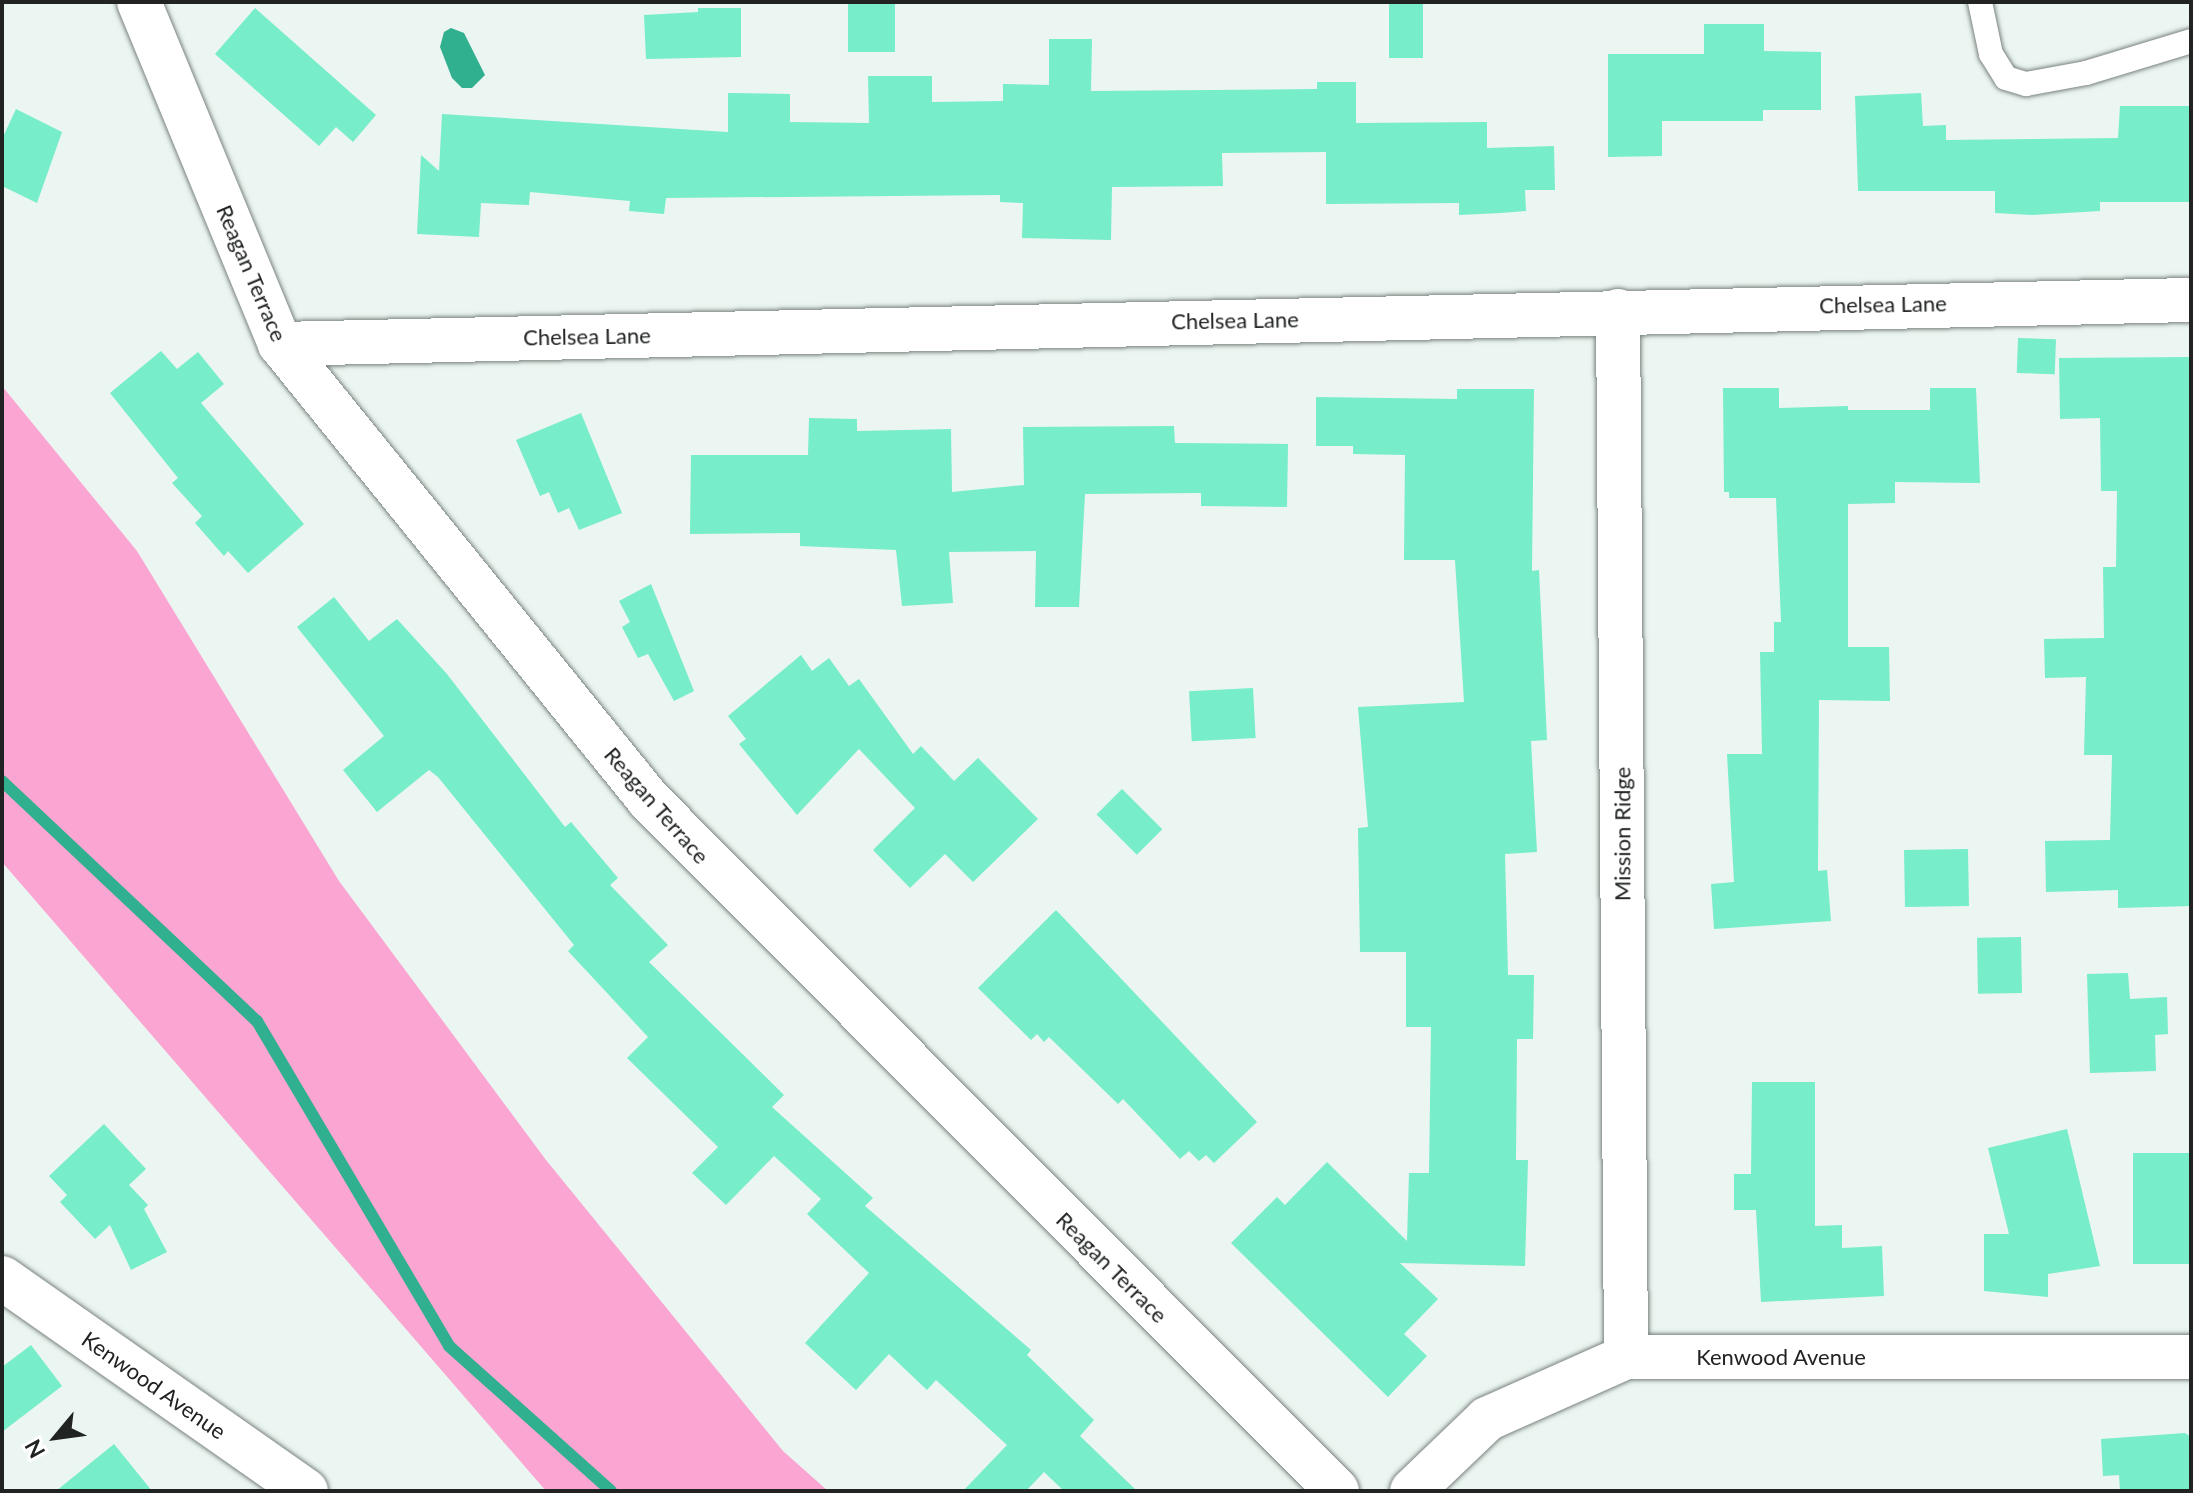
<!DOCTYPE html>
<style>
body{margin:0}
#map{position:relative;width:2193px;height:1493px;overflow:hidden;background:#ebf5f1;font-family:Lato,sans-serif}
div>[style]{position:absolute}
.green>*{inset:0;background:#fba5d2}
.water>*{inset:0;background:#31b08f}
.stream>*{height:12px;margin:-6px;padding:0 6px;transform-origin:6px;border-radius:6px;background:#31b08f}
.building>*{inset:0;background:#77edc9;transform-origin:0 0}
.roads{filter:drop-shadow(0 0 2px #7a837f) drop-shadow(0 0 2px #7a837f)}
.lane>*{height:24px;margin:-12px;padding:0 12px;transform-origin:12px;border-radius:12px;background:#fff}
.street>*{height:44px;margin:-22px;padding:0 22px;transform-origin:22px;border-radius:22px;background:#fff}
span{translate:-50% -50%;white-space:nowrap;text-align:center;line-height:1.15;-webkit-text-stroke:6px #fff;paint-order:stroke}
.street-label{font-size:22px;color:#202322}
.frame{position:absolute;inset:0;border:4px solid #202322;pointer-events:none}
.north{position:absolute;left:16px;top:1397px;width:80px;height:80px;-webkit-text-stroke:6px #fff;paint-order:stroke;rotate:241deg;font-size:22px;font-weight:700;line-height:32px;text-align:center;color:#202322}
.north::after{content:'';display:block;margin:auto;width:28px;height:36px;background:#202322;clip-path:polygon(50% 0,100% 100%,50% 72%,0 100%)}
</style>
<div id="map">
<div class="green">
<i style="clip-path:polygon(2px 386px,137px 551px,339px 881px,546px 1160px,783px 1451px,828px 1491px,546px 1491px,2px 862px)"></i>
</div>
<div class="water">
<i style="clip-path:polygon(451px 28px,464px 33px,485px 75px,472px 88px,462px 88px,452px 78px,440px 47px,444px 32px)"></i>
</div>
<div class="stream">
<i style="left:2px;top:781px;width:350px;rotate:43.3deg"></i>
<i style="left:257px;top:1021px;width:377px;rotate:59.4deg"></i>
<i style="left:449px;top:1346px;width:217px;rotate:41.8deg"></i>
</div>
<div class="building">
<i style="left:848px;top:2px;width:47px;height:50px"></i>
<i style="left:1389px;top:2px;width:34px;height:56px"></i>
<i style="clip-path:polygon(255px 8px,376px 115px,353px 142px,336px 127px,319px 146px,215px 54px)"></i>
<i style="clip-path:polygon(698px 8px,741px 8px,741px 57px,646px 59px,644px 15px,698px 12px)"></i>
<i style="clip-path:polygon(1704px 24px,1764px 24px,1764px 51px,1821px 52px,1821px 110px,1763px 110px,1763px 121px,1662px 121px,1662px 156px,1608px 157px,1608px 54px,1704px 54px)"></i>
<i style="clip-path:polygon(1049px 39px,1092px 39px,1091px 91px,1317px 89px,1317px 82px,1356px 82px,1356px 123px,1487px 122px,1487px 148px,1554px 146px,1555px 190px,1525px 190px,1526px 211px,1501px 213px,1459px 215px,1459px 203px,1326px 204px,1326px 152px,1222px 153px,1223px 186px,1112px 187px,1111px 240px,1022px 238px,1023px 203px,1000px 202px,1000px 195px,666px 198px,664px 214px,629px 211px,630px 201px,530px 192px,529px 205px,481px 203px,479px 237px,417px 234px,421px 155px,439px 171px,442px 114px,728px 132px,728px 93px,790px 94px,790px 122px,869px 123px,868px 76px,932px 76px,932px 102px,1003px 101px,1003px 84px,1049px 85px)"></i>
<i style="clip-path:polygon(1921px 93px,1923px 126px,1946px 125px,1946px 140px,2118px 138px,2120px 106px,2191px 106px,2191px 202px,2100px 202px,2100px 211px,2032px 215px,1995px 213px,1995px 191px,1858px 191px,1855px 96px)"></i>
<i style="clip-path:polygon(16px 109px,62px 132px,37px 203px,2px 186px,2px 139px)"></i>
<i style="left:2018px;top:338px;width:38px;height:35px;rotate:2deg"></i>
<i style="clip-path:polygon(161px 351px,177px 369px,198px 352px,224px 384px,201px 403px,304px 524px,248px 573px,228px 551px,224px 556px,195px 523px,202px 516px,172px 483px,178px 478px,110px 393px)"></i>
<i style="clip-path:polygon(2191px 357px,2191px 906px,2118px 908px,2118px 890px,2046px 892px,2045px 841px,2110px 840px,2112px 755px,2084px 755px,2086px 677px,2045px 678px,2044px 639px,2104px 638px,2103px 567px,2116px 567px,2117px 491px,2101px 491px,2100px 418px,2060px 419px,2059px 358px)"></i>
<i style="clip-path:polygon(1723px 388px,1779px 388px,1779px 408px,1848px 406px,1848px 410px,1930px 410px,1930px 388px,1976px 388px,1980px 483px,1895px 482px,1895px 503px,1848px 504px,1848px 647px,1889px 647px,1890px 701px,1819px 700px,1818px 871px,1827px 870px,1831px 921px,1714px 929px,1711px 884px,1734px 882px,1727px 754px,1762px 754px,1760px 652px,1774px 652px,1774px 622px,1781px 622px,1776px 498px,1729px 498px,1729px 492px,1724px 492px)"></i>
<i style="clip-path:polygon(1457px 389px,1534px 389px,1532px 571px,1539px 570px,1547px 740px,1531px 741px,1537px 852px,1505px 854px,1508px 975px,1534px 975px,1533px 1039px,1517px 1039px,1516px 1160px,1528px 1160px,1525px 1266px,1400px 1263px,1438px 1299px,1404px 1334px,1427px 1356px,1388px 1397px,1231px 1243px,1277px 1197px,1285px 1205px,1327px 1162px,1407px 1241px,1409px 1173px,1429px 1173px,1431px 1027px,1406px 1027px,1406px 952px,1360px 952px,1358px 828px,1368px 827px,1358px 707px,1464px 702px,1455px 560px,1404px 560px,1405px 455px,1353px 454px,1353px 446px,1316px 446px,1316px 397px,1457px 399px)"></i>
<i style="clip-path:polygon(581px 413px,622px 513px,579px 530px,569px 508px,558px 513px,549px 492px,540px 496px,516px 440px)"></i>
<i style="clip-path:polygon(809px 418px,857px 419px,857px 431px,951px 429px,952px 492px,1024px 485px,1023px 427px,1174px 426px,1175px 443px,1288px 444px,1287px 507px,1201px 506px,1201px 493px,1085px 494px,1079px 607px,1035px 607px,1036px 551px,949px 552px,953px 603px,902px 606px,896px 550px,800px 546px,800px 533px,690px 534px,691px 455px,808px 455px)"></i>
<i style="clip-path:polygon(651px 584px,694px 691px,674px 701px,648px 654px,638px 658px,622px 627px,630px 622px,619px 601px)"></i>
<i style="clip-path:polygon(334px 597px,369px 641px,397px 619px,447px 674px,565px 827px,571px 822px,618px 878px,610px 885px,668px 945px,649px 962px,784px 1095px,772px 1107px,873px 1198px,865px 1206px,1031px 1350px,1027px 1355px,1094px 1420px,1080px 1436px,1137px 1491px,1064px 1491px,1044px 1472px,1026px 1491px,963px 1491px,1007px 1445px,936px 1380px,927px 1390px,889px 1354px,856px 1390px,805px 1343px,869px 1273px,807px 1214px,821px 1199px,774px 1156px,726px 1205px,692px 1173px,718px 1147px,627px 1058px,648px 1037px,568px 951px,574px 945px,438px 777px,429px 770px,377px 812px,343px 770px,384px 736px,297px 627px)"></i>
<i style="clip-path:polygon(801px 655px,812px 671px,829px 658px,849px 686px,859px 679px,913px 754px,921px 746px,954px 781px,978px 758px,1038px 819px,973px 882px,945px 854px,910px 888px,873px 850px,915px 808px,859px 749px,797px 815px,739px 744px,746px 739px,728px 716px)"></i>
<i style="left:1253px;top:688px;width:50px;height:64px;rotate:87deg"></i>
<i style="left:1122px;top:789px;width:57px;height:36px;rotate:45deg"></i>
<i style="left:1968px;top:849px;width:57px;height:64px;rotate:89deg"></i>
<i style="clip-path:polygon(1056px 910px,1257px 1122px,1214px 1163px,1206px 1155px,1199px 1161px,1189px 1151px,1180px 1159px,1123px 1099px,1118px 1104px,1049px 1037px,1044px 1042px,1037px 1034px,1031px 1040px,978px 988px)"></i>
<i style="left:2021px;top:937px;width:56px;height:44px;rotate:89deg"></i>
<i style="clip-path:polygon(2128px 973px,2130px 999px,2167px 997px,2168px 1034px,2155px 1035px,2156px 1071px,2090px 1073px,2087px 974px)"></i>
<i style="clip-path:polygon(1752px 1082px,1815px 1082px,1815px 1226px,1842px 1225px,1842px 1248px,1882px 1246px,1884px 1296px,1761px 1302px,1756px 1210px,1734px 1210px,1734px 1174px,1751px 1174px)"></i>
<i style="clip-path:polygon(104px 1124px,146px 1169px,129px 1185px,148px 1205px,144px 1209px,167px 1252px,131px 1270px,110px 1225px,95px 1239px,60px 1202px,67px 1195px,49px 1176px)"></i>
<i style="clip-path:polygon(2067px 1129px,2100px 1266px,2048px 1274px,2048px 1297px,1984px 1291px,1984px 1234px,2009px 1234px,1988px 1148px)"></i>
<i style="left:2191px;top:1153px;width:111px;height:58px;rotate:90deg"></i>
<i style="clip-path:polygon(31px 1345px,62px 1386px,2px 1432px,2px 1367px)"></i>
<i style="clip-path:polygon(2185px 1433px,2191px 1437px,2191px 1491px,2120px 1491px,2119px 1475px,2103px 1476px,2101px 1439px)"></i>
<i style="clip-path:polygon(114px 1444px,152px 1491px,56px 1491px)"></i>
</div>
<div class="roads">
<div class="lane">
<i style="left:1980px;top:2px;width:53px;rotate:78.1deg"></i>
<i style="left:1991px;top:54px;width:28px;rotate:58deg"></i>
<i style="left:2006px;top:78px;width:21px;rotate:17deg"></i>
<i style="left:2026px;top:84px;width:61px;rotate:-10.4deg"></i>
<i style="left:2086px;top:73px;width:110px;rotate:-16.9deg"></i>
</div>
<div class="street">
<i style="left:139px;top:2px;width:370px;rotate:67.6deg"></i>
<i style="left:280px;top:344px;width:587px;rotate:51.02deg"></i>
<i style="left:649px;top:800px;width:975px;rotate:45.12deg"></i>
<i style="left:1618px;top:311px;width:1046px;rotate:89.56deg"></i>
<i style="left:280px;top:344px;width:1912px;rotate:-1.32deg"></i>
<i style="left:2px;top:1278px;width:371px;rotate:35deg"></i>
<i style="left:1412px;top:1491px;width:104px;rotate:-43.8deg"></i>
<i style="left:1487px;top:1419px;width:152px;rotate:-24deg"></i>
<i style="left:1626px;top:1357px;width:565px"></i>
</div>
</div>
<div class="street-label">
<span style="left:252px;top:273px;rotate:67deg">Reagan Terrace</span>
<span style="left:1883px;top:304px;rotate:-1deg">Chelsea Lane</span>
<span style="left:1235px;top:320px;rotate:-1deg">Chelsea Lane</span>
<span style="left:587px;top:336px;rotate:-1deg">Chelsea Lane</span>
<span style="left:657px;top:805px;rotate:49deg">Reagan Terrace</span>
<span style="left:1622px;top:834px;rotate:-90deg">Mission Ridge</span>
<span style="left:1112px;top:1267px;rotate:45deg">Reagan Terrace</span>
<span style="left:1781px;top:1357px">Kenwood Avenue</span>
<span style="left:154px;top:1385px;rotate:35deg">Kenwood Avenue</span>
</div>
<div class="frame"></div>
<div class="north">N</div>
</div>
